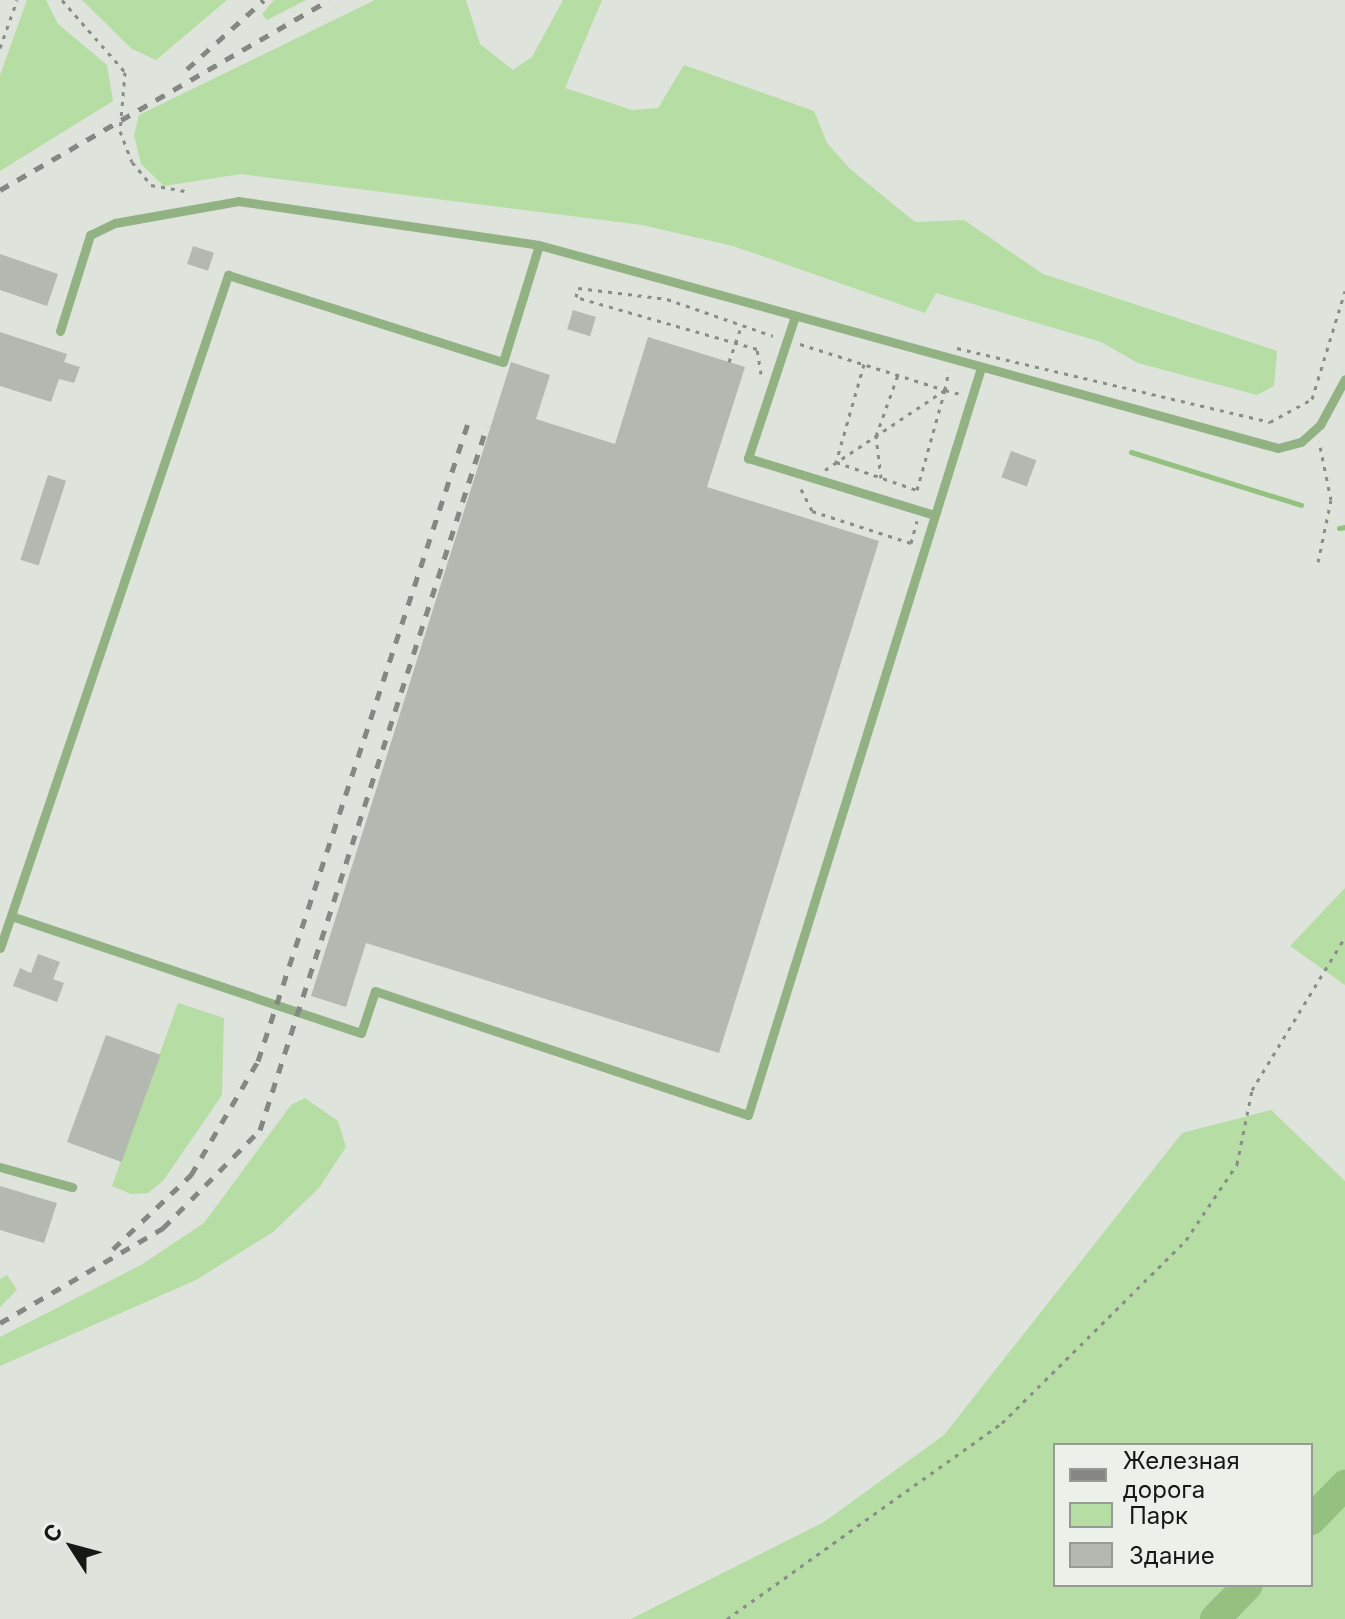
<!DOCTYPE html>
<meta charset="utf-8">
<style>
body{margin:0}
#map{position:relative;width:1345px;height:1619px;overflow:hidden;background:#dee3db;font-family:Inter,sans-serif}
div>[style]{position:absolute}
.green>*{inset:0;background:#b6dda4}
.stream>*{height:5px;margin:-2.5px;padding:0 2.5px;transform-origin:2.5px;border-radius:2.5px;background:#94c17f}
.river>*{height:30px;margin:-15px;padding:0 15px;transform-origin:15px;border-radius:15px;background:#94c17f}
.building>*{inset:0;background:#b3b9b1;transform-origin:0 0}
.path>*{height:3px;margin-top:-1.5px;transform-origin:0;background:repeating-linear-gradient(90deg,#898d87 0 4px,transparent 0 10px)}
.service>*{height:9px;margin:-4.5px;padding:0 4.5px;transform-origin:4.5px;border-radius:4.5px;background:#92b284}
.rail>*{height:5px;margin-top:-2.5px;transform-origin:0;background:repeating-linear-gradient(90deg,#848782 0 10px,transparent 0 20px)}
span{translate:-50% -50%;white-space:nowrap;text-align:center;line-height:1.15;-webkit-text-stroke:6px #ebf1e8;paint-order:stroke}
.legend{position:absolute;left:1053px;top:1443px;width:260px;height:144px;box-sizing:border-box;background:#ebf1e8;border:2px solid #969a94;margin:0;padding:10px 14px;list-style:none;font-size:24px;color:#161815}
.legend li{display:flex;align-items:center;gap:16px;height:40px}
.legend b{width:40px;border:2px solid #969a94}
.north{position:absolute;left:32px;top:1507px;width:80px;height:80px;-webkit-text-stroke:6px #ebf1e8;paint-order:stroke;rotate:306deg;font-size:22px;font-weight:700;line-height:32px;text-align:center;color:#161815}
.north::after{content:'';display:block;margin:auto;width:28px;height:36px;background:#161815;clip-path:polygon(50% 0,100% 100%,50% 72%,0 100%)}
</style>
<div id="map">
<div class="green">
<i style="clip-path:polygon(27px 0,46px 0,58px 24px,107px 65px,113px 101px,0 171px,0 75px)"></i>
<i style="clip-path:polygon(82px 0,227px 0,156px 60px,132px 49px)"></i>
<i style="clip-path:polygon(274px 0,306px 0,267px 20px,262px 14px)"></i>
<i style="clip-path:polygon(375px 0,466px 0,480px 44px,513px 70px,532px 57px,563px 0,602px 0,565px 88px,632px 110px,658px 108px,684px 65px,814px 111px,827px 143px,850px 169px,915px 222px,964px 220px,1043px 274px,1277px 351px,1274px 386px,1257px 395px,1138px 363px,1101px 342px,936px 293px,925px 313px,733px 246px,642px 225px,241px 174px,164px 186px,141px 164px,134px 135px,139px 115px)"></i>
<i style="clip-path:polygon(1345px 888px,1345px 985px,1290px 946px)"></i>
<i style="clip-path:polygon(178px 1003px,224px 1018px,222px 1095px,163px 1181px,148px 1193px,131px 1194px,112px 1186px)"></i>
<i style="clip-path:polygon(305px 1098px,338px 1121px,346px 1147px,319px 1188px,273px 1232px,196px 1280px,0 1366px,0 1337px,141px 1265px,204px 1223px,291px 1105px)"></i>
<i style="clip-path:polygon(evenodd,1271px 1110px,1345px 1181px,1345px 1619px,631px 1619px,824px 1522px,944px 1435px,1182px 1133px,1271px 1110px,1055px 1445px,1311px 1445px,1311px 1585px,1055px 1585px,1055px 1445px)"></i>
<i style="clip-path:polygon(7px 1275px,17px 1290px,0 1307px,0 1279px)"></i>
</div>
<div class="stream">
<i style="left:1131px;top:452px;width:178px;rotate:17.3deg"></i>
<i style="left:1339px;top:528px;width:6px;rotate:-9deg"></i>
</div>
<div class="river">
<i style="left:1311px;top:1520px;width:49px;rotate:-45.8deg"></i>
<i style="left:1215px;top:1619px;width:47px;rotate:-45.9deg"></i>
</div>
<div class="building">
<i style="left:193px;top:246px;width:22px;height:19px;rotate:18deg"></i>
<i style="clip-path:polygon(0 254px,58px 274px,47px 306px,0 290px)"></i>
<i style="left:573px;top:310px;width:24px;height:20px;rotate:17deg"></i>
<i style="clip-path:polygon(0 332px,67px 354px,64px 362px,80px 367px,74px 383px,59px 379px,51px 402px,0 386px)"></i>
<i style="clip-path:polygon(648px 337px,745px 367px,707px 487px,879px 541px,719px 1053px,366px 943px,346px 1007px,311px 996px,511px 362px,550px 375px,536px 419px,615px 444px)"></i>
<i style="left:1011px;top:451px;width:27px;height:28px;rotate:20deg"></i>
<i style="left:48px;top:475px;width:19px;height:89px;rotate:18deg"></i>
<i style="clip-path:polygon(38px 954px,60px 962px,53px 979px,64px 983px,57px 1002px,13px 986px,20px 968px,31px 973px)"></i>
<i style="left:106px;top:1035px;width:58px;height:114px;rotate:20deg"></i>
<i style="clip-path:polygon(0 1186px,57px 1203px,44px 1243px,0 1230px)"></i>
</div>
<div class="path">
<i style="left:62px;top:0;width:96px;rotate:48.8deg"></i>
<i style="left:125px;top:72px;width:59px;rotate:94.8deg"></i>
<i style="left:120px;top:131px;width:33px;rotate:69deg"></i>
<i style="left:132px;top:162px;width:30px;rotate:50deg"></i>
<i style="left:151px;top:185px;width:36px;rotate:10deg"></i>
<i style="left:0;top:48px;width:51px;rotate:-70.5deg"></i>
<i style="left:800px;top:344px;width:152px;rotate:17.6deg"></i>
<i style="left:945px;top:390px;width:20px;rotate:-79deg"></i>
<i style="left:957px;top:348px;width:322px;rotate:13.3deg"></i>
<i style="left:1270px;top:422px;width:48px;rotate:-28.7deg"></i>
<i style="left:1312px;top:399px;width:113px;rotate:-73deg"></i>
<i style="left:729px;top:362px;width:39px;rotate:-71deg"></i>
<i style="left:864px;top:364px;width:102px;rotate:105.9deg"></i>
<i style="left:836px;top:462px;width:86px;rotate:19.1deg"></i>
<i style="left:917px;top:490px;width:104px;rotate:-74.4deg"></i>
<i style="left:945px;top:390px;width:16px;rotate:15deg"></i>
<i style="left:761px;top:374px;width:25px;rotate:-99deg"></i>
<i style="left:757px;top:349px;width:188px;rotate:-164deg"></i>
<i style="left:576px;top:297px;width:9px;rotate:-77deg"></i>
<i style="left:578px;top:288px;width:90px;rotate:7deg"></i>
<i style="left:667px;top:299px;width:112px;rotate:19.2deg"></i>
<i style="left:825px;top:470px;width:144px;rotate:-33.7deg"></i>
<i style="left:881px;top:478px;width:42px;rotate:-96.8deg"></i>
<i style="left:876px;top:436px;width:65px;rotate:-70.2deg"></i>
<i style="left:801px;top:489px;width:25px;rotate:63deg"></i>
<i style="left:812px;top:511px;width:104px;rotate:17.9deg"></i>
<i style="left:911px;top:543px;width:23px;rotate:-75deg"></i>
<i style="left:1318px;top:562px;width:63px;rotate:-78.2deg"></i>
<i style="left:1331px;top:500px;width:60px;rotate:-101.5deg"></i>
<i style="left:727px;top:1619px;width:338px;rotate:-35.5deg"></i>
<i style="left:1002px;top:1423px;width:260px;rotate:-44.8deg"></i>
<i style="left:1186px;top:1240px;width:92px;rotate:-56.1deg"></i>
<i style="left:1237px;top:1164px;width:76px;rotate:-78.5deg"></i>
<i style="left:1252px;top:1090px;width:179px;rotate:-58.7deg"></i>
</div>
<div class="service">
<i style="left:795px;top:316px;width:150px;rotate:108.3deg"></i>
<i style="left:748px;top:458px;width:195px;rotate:17deg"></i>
<i style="left:60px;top:331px;width:101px;rotate:-72.6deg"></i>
<i style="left:90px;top:235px;width:28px;rotate:-26deg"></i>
<i style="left:115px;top:223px;width:125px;rotate:-10.1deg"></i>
<i style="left:238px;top:201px;width:304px;rotate:8.3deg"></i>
<i style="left:11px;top:916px;width:369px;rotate:18.5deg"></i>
<i style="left:361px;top:1033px;width:44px;rotate:-71.6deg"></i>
<i style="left:375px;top:991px;width:393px;rotate:18.4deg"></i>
<i style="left:748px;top:1115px;width:782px;rotate:-72.68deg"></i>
<i style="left:0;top:948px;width:711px;rotate:-71.28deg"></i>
<i style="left:228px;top:275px;width:288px;rotate:17.6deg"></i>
<i style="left:503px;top:362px;width:122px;rotate:-72.9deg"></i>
<i style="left:539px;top:245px;width:766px;rotate:15.36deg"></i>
<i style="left:1278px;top:448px;width:24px;rotate:-15deg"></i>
<i style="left:1301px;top:442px;width:25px;rotate:-42deg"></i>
<i style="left:1320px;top:425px;width:52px;rotate:-61.5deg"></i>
<i style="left:0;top:1167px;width:75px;rotate:15.5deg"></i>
</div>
<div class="rail">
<i style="left:187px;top:69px;width:103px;rotate:-41.9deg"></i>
<i style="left:0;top:190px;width:380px;rotate:-30deg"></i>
<i style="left:113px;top:1249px;width:108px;rotate:-43.5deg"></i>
<i style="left:191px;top:1175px;width:132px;rotate:-59.6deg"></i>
<i style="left:258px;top:1061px;width:672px;rotate:-71.78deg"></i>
<i style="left:0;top:1323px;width:189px;rotate:-30.2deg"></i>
<i style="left:163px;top:1228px;width:138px;rotate:-45.3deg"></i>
<i style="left:260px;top:1130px;width:740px;rotate:-72.13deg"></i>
</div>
<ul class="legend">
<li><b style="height:10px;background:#848782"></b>Железная дорога</li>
<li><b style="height:22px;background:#b6dda4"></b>Парк</li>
<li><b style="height:22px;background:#b3b9b1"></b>Здание</li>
</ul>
<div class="north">С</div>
</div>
